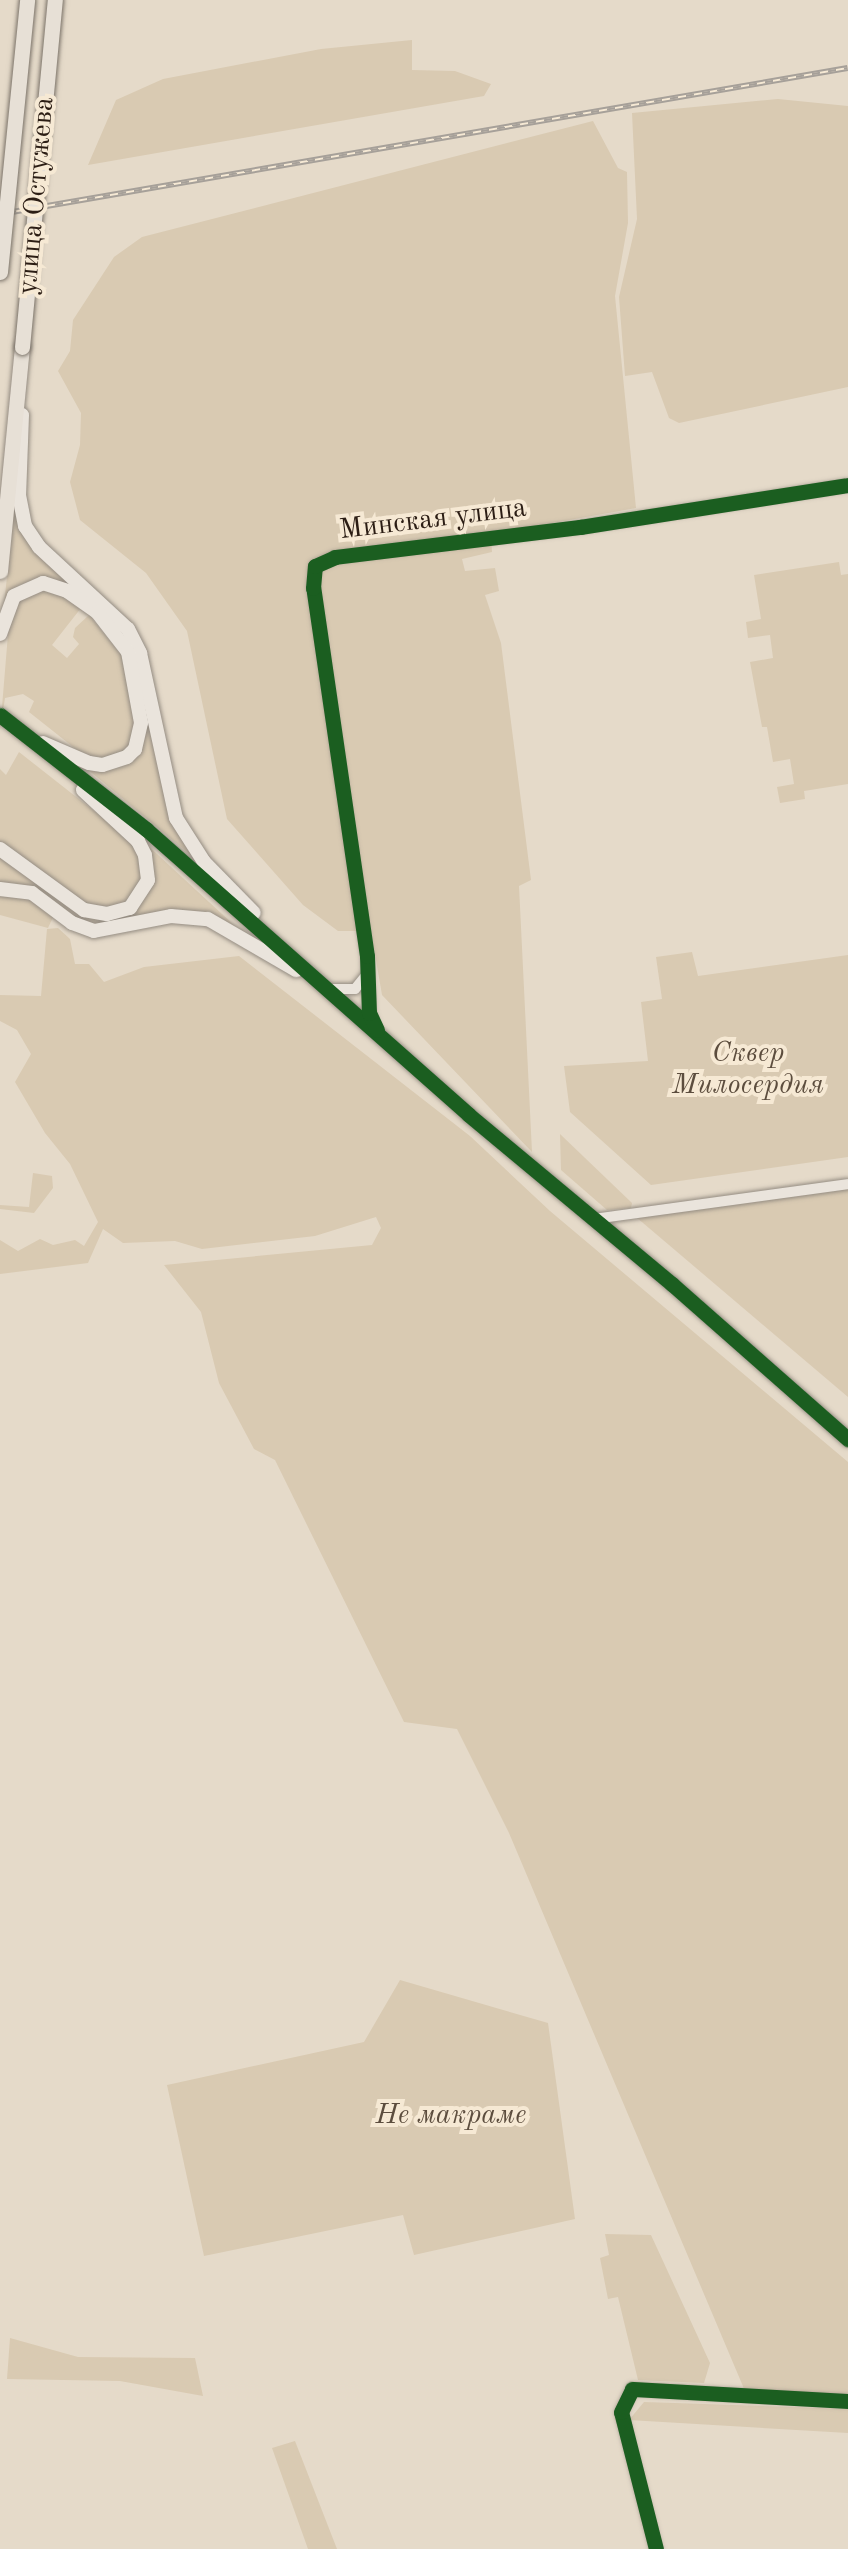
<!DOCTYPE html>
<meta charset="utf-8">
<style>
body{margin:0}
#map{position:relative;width:848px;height:2549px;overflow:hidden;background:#e5dac9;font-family:"Old Standard TT",serif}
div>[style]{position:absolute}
.green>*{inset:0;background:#d9cab2}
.roads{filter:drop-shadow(0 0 2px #948c82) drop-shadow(0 0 2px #948c82)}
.street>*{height:10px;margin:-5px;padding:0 5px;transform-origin:5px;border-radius:5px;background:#eae4dc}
.secondary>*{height:14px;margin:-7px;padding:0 7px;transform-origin:7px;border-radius:7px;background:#eae4dc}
.primary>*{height:15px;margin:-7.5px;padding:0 7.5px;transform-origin:7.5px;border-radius:7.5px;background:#e7e0d6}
.rail>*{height:6px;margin-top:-3px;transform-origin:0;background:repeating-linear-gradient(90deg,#f6e9d4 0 8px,#a6a099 0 16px);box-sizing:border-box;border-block:2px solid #a6a099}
.bridges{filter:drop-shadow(0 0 2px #7b7369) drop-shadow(0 0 2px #7b7369)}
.primary-bridge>*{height:15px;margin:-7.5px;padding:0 7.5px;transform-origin:7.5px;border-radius:7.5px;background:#e7e0d6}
.cycleway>*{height:15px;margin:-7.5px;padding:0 7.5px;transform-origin:7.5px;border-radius:7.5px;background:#1b5e20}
span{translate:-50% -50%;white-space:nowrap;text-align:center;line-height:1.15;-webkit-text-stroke:8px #f6e9d4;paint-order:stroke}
.street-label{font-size:28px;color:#2b1d14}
.park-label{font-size:28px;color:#5c4d3e;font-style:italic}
</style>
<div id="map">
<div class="green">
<i style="clip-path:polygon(412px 40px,412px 70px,455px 71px,491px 84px,484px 96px,88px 165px,116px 100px,163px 79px,321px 49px)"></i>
<i style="clip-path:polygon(778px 99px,848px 106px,848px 387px,679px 423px,669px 418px,652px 372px,625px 376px,619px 297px,637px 219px,632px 113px)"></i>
<i style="clip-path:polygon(593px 121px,618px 168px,627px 172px,628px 223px,615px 296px,636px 508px,491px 534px,332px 555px,315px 560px,307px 581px,306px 593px,316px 591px,319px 571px,338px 560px,491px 538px,492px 552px,462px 559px,465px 571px,495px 568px,499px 591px,485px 595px,501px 643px,531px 880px,519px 886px,532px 1152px,382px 995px,371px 931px,338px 931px,303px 905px,227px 819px,187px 631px,146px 573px,80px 520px,70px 482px,80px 445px,81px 413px,58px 371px,70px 351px,73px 320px,114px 257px,142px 237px)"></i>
<i style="clip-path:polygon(15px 501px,16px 512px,127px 633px,192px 856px,86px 768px,142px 745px,123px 632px,42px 579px,19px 585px,4px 605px)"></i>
<i style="clip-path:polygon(839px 562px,841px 575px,848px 574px,848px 784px,804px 791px,805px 799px,780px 803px,777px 787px,794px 784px,790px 759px,773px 762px,767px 727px,762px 727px,750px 662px,773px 658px,770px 635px,748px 638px,746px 622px,761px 619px,754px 575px)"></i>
<i style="clip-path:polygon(39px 589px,67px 596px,81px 608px,52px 645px,67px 658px,79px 644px,73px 637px,75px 628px,89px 615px,126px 661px,136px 736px,126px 753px,99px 759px,82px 754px,29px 712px,34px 701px,23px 694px,5px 698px,0 731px,9px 622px,22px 596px)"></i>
<i style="clip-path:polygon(19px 752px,131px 840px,144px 866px,140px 892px,118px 908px,91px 907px,60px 890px,0 842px,0 769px,6px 775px)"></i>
<i style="clip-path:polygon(144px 842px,235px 926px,213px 915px,104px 927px,82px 922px,32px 888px,0 883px,0 854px,73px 910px,131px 914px,152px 886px,153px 862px)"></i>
<i style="clip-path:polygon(21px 893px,54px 915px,48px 928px,0 915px,0 894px)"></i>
<i style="clip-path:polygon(58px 928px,70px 939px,75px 964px,89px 964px,104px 982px,144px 967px,239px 956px,470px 1136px,550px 1211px,848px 1462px,848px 2395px,745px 2391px,509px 1833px,457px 1729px,404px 1722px,275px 1460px,254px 1449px,219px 1383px,201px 1312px,164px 1265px,372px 1245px,381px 1228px,376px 1217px,315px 1236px,202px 1249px,175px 1241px,123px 1243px,103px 1229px,88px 1263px,0 1274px,0 1240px,18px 1251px,40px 1239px,53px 1245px,75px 1240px,84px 1246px,98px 1222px,70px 1164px,45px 1133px,15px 1082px,31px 1054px,17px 1030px,0 1021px,0 995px,41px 996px,47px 929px)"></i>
<i style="clip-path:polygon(692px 952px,698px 976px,848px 955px,848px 1157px,651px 1185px,570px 1112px,564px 1066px,648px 1061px,641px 1002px,662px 999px,656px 957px)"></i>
<i style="clip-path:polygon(560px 1134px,632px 1203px,631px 1208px,607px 1210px,561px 1170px)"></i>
<i style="clip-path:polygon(33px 1173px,52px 1176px,53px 1188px,34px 1213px,0 1209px,0 1205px,29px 1207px)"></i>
<i style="clip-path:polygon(848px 1188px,848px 1397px,636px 1217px)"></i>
<i style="clip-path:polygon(400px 1980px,548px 2023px,575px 2219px,414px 2255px,403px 2215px,204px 2256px,167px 2085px,364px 2042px)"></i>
<i style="clip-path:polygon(605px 2234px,651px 2235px,710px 2363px,704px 2383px,638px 2380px,618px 2297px,608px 2299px,600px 2258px,609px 2255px)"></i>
<i style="clip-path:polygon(10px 2338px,78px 2357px,195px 2358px,203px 2396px,120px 2381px,7px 2379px)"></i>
<i style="clip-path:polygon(644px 2402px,848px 2409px,848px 2433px,629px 2420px)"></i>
<i style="clip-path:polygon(295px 2441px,337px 2549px,308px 2549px,272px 2448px)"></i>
</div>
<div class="roads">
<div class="street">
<i style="left:327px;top:989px;width:28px"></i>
<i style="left:355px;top:989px;width:19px;rotate:-51deg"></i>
<i style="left:375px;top:1028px;width:16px;rotate:-112deg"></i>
<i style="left:369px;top:1013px;width:57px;rotate:-92deg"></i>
<i style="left:367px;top:956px;width:372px;rotate:-98.3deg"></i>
<i style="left:313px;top:588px;width:22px;rotate:-85deg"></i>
<i style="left:315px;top:566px;width:22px;rotate:-24deg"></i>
<i style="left:335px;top:557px;width:247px;rotate:-7deg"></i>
<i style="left:580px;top:527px;width:271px;rotate:-8.9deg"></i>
<i style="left:593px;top:1219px;width:257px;rotate:-7.8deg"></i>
<i style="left:656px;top:2549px;width:141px;rotate:-104.3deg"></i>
<i style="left:621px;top:2412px;width:25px;rotate:-64deg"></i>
<i style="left:632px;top:2389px;width:216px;rotate:3.2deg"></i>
</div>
<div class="secondary">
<i style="left:22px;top:415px;width:80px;rotate:92.1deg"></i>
<i style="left:19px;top:495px;width:32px;rotate:79deg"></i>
<i style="left:25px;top:526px;width:25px;rotate:56deg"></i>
<i style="left:39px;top:547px;width:121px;rotate:42.7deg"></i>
<i style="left:128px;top:629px;width:27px;rotate:63deg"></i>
<i style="left:140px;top:653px;width:169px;rotate:77.7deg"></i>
<i style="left:176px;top:818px;width:52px;rotate:57.5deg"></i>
<i style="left:204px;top:862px;width:71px;rotate:45.6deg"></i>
<i style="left:0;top:634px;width:40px;rotate:-69.8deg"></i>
<i style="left:14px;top:596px;width:32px;rotate:-24deg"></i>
<i style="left:43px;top:583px;width:25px;rotate:18deg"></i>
<i style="left:67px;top:591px;width:37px;rotate:35deg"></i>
<i style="left:97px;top:612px;width:51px;rotate:52.2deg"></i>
<i style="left:128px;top:652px;width:72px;rotate:79.6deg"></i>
<i style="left:141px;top:723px;width:27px;rotate:103deg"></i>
<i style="left:135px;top:749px;width:11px;rotate:135deg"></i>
<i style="left:127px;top:757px;width:26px;rotate:162deg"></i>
<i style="left:102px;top:765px;width:13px;rotate:-171deg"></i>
<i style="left:89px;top:763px;width:50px;rotate:-156.5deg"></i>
<i style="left:0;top:715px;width:185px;rotate:38deg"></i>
<i style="left:146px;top:829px;width:431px;rotate:41.5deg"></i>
<i style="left:469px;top:1115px;width:264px;rotate:39.8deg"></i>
<i style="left:672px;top:1284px;width:235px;rotate:41.4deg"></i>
<i style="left:0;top:849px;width:104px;rotate:36deg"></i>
<i style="left:84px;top:910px;width:23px;rotate:10deg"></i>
<i style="left:107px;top:914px;width:24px;rotate:-15deg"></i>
<i style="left:130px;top:908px;width:33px;rotate:-57deg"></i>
<i style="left:148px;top:880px;width:25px;rotate:-97deg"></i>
<i style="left:145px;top:855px;width:16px;rotate:-117deg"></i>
<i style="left:138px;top:841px;width:75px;rotate:-137.2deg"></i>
<i style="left:0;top:889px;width:32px;rotate:7deg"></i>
<i style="left:32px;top:893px;width:50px;rotate:36.9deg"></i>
<i style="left:72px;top:923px;width:23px;rotate:20deg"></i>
<i style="left:94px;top:931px;width:78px;rotate:-11deg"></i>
<i style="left:171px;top:916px;width:37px;rotate:5deg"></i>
<i style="left:208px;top:919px;width:102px;rotate:30.1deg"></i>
</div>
<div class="primary">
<i style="left:0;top:571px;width:225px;rotate:-84.4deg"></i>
</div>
</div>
<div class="rail">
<i style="left:0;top:214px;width:860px;rotate:-9.77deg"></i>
</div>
<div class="bridges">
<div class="primary-bridge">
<i style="left:0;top:272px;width:273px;rotate:-84.3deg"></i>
<i style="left:22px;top:347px;width:349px;rotate:-84.6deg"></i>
</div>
</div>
<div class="cycleway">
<i style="left:0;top:715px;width:185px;rotate:38deg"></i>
<i style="left:146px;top:829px;width:431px;rotate:41.5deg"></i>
<i style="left:469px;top:1115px;width:264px;rotate:39.8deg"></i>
<i style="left:672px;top:1284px;width:235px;rotate:41.4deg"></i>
<i style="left:377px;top:1030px;width:19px;rotate:-115deg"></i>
<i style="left:369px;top:1013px;width:57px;rotate:-92deg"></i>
<i style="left:367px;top:956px;width:372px;rotate:-98.3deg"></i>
<i style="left:313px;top:588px;width:22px;rotate:-85deg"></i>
<i style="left:315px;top:566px;width:22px;rotate:-24deg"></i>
<i style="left:335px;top:557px;width:247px;rotate:-7deg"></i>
<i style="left:580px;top:527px;width:271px;rotate:-8.9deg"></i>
<i style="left:656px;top:2549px;width:141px;rotate:-104.3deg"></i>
<i style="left:621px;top:2412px;width:25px;rotate:-64deg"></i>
<i style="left:632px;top:2389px;width:216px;rotate:3.2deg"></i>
</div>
<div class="street-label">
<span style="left:37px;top:196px;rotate:-85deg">улица Остужева</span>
<span style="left:433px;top:520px;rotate:-7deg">Минская улица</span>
</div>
<div class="park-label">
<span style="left:748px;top:1070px">Сквер<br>Милосердия</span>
<span style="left:451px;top:2116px">Не макраме</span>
</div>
</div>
